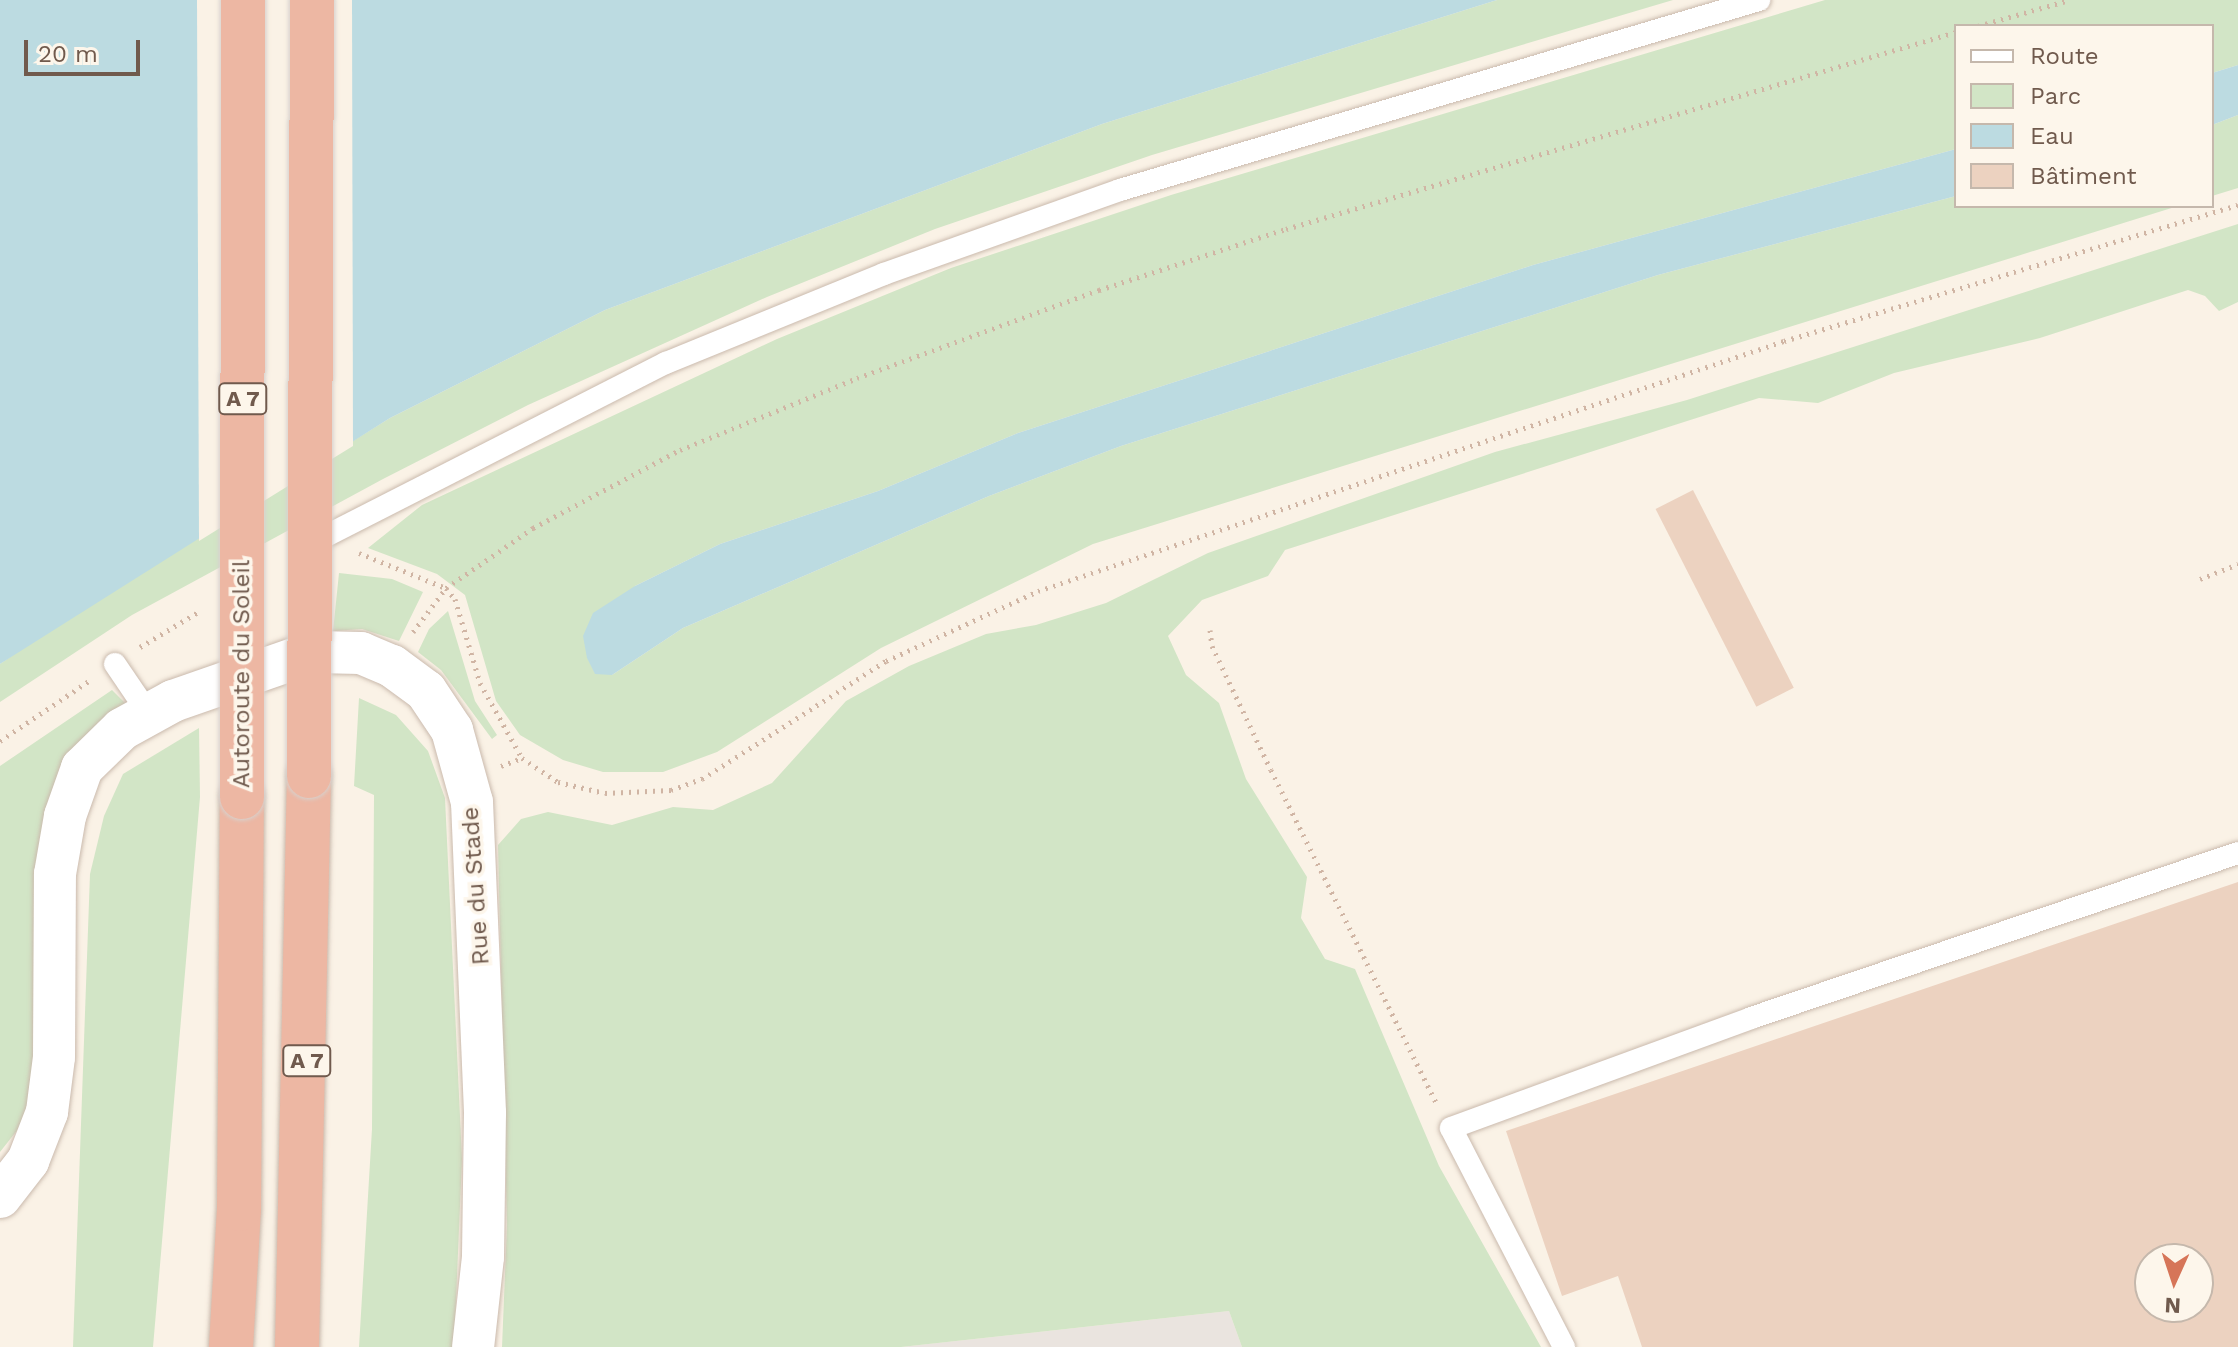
<!DOCTYPE html>
<meta charset="utf-8">
<style>
body{margin:0}
#map{position:relative;width:2238px;height:1347px;overflow:hidden;background:#faf2e6;font-family:"Work Sans",sans-serif}
div>[style]{position:absolute}
.industrial>*{inset:0;background:#eae4df}
.green>*{inset:0;background:#d2e5c6}
.water>*{inset:0;background:#bcdbe1}
.pier>*{inset:0;background:#faf2e6}
.building>*{inset:0;background:#ecd2c0;transform-origin:0 0}
.path>*{height:5px;margin-top:-2.5px;transform-origin:0;background:repeating-linear-gradient(90deg,#d0b5a4 0 2px,transparent 0 8px)}
.roads{filter:drop-shadow(0 0 2px #cabaad) drop-shadow(0 0 2px #cabaad)}
.service>*{height:22px;margin:-11px;padding:0 11px;transform-origin:11px;border-radius:11px;background:#fff}
.minor>*{height:42px;margin:-21px;padding:0 21px;transform-origin:21px;border-radius:21px;background:#fff}
.motorway>*{height:44px;margin:-22px;padding:0 22px;transform-origin:22px;border-radius:22px;background:#edb7a3}
.bridges{filter:drop-shadow(0 0 2px #d7d1cd) drop-shadow(0 0 2px #d7d1cd)}
.motorway-bridge>*{height:44px;margin:-22px;padding:0 22px;transform-origin:22px;border-radius:22px;background:#edb7a3}
span{translate:-50% -50%;white-space:nowrap;text-align:center;line-height:1.15;-webkit-text-stroke:7px #fdf6eb;paint-order:stroke}
.shield-label span{padding:2px 6px;background:#fdf6eb;border:2px solid;border-radius:6px;-webkit-text-stroke-width:0}
.shield-label{font-size:22px;color:#705a4d;font-weight:700}
.street-label{font-size:24px;color:#705a4d}
.legend{position:absolute;left:1954px;top:24px;width:260px;height:184px;box-sizing:border-box;background:#fdf6eb;border:2px solid #c5b8ac;margin:0;padding:10px 14px;list-style:none;font-size:24px;color:#705a4d}
.legend li{display:flex;align-items:center;gap:16px;height:40px}
.legend b{width:40px;border:2px solid #c5b8ac}
.north{position:absolute;left:2134px;top:1243px;width:80px;height:80px;box-sizing:border-box;background:#fdf6eb;border:2px solid #c5b8ac;border-radius:50%;rotate:183deg;font-size:22px;font-weight:700;line-height:32px;text-align:center;color:#705a4d}
.north::after{content:'';display:block;margin:auto;width:28px;height:36px;background:#d67558;clip-path:polygon(50% 0,100% 100%,50% 72%,0 100%)}
.scale{position:absolute;left:24px;top:40px;width:116px;height:36px;box-sizing:border-box;border:4px solid #705a4d;border-top:0;padding-left:10px;font-size:24px;line-height:28px;white-space:nowrap;color:#705a4d;-webkit-text-stroke:6px #fdf6eb;paint-order:stroke}
</style>
<div id="map">
<div class="industrial">
<i style="clip-path:polygon(1229px 1311px,1242px 1347px,901px 1347px)"></i>
</div>
<div class="green">
<i style="clip-path:polygon(1497px 0,1673px 0,1152px 155px,935px 229px,767px 297px,528px 405px,383px 479px,132px 615px,0 702px,0 664px,67px 618px,390px 418px,605px 310px,1102px 124px)"></i>
<i style="clip-path:polygon(1825px 0,2238px 0,2238px 65px,2212px 73px,2212px 26px,1956px 26px,1956px 149px,1533px 265px,1018px 433px,878px 491px,720px 544px,635px 586px,612px 675px,683px 628px,989px 496px,1121px 446px,1658px 275px,1956px 196px,1956px 206px,2178px 206px,1093px 544px,881px 648px,717px 752px,663px 772px,603px 772px,563px 760px,520px 735px,496px 701px,465px 595px,437px 574px,368px 548px,422px 505px,777px 339px,951px 268px,1171px 195px)"></i>
<i style="clip-path:polygon(2238px 115px,2238px 188px,2212px 196px,2212px 125px)"></i>
<i style="clip-path:polygon(2238px 224px,2238px 302px,2219px 311px,2205px 296px,2188px 290px,2040px 338px,1894px 373px,1818px 403px,1759px 398px,1285px 550px,1268px 576px,1202px 600px,1168px 636px,1186px 675px,1219px 703px,1246px 779px,1307px 877px,1301px 918px,1325px 959px,1355px 969px,1439px 1166px,1541px 1347px,1242px 1347px,1229px 1311px,901px 1347px,502px 1347px,507px 1225px,498px 845px,521px 819px,548px 812px,612px 825px,673px 807px,713px 810px,772px 783px,846px 701px,909px 666px,986px 634px,1036px 625px,1106px 603px,1208px 553px,1495px 452px,1687px 400px)"></i>
<i style="clip-path:polygon(339px 573px,392px 579px,423px 592px,399px 641px,362px 629px,333px 631px)"></i>
<i style="clip-path:polygon(448px 611px,475px 701px,497px 735px,492px 739px,441px 670px,418px 652px,429px 629px)"></i>
<i style="clip-path:polygon(112px 690px,129px 707px,95px 733px,26px 1119px,0 1152px,0 766px)"></i>
<i style="clip-path:polygon(359px 698px,396px 715px,428px 751px,445px 798px,462px 1159px,454px 1347px,359px 1347px,372px 1129px,374px 795px,354px 786px)"></i>
<i style="clip-path:polygon(199px 728px,200px 797px,153px 1347px,73px 1347px,90px 874px,104px 816px,123px 774px)"></i>
</div>
<div class="water">
<i style="clip-path:polygon(0 0,1497px 0,1102px 124px,605px 310px,390px 418px,0 664px)"></i>
<i style="clip-path:polygon(2238px 65px,2238px 115px,2212px 125px,2212px 73px)"></i>
<i style="clip-path:polygon(1956px 149px,1956px 196px,1658px 275px,1121px 446px,989px 496px,683px 628px,612px 675px,595px 674px,587px 658px,583px 636px,593px 613px,635px 586px,720px 544px,878px 491px,1018px 433px,1533px 265px)"></i>
</div>
<div class="pier">
<i style="clip-path:polygon(197px 0,352px 0,353px 446px,199px 541px)"></i>
</div>
<div class="building">
<i style="left:1693px;top:490px;width:222px;height:42px;rotate:63deg"></i>
<i style="clip-path:polygon(evenodd,2238px 882px,2238px 1347px,1642px 1347px,1618px 1276px,1562px 1296px,1506px 1131px,2238px 882px,2150px 1259px,2198px 1259px,2198px 1307px,2150px 1307px,2150px 1259px)"></i>
</div>
<div class="path">
<i style="left:1978px;top:26px;width:95px;rotate:-15.9deg"></i>
<i style="left:359px;top:553px;width:94px;rotate:21.9deg"></i>
<i style="left:446px;top:588px;width:14px;rotate:51deg"></i>
<i style="left:455px;top:599px;width:88px;rotate:73.4deg"></i>
<i style="left:480px;top:683px;width:86px;rotate:60.8deg"></i>
<i style="left:522px;top:758px;width:43px;rotate:33.7deg"></i>
<i style="left:558px;top:782px;width:48px;rotate:13.2deg"></i>
<i style="left:605px;top:793px;width:66px;rotate:-2.6deg"></i>
<i style="left:671px;top:790px;width:33px;rotate:-20deg"></i>
<i style="left:702px;top:779px;width:219px;rotate:-32.7deg"></i>
<i style="left:886px;top:661px;width:167px;rotate:-24.7deg"></i>
<i style="left:1038px;top:591px;width:787px;rotate:-18.53deg"></i>
<i style="left:1784px;top:341px;width:474px;rotate:-16.7deg"></i>
<i style="left:2200px;top:579px;width:41px;rotate:-21.5deg"></i>
<i style="left:1210px;top:630px;width:16px;rotate:83deg"></i>
<i style="left:1212px;top:646px;width:137px;rotate:64.6deg"></i>
<i style="left:1271px;top:770px;width:372px;rotate:63.6deg"></i>
<i style="left:413px;top:632px;width:55px;rotate:-53.1deg"></i>
<i style="left:446px;top:588px;width:106px;rotate:-34.6deg"></i>
<i style="left:533px;top:528px;width:166px;rotate:-28deg"></i>
<i style="left:680px;top:450px;width:191px;rotate:-22.1deg"></i>
<i style="left:857px;top:378px;width:258px;rotate:-20deg"></i>
<i style="left:1099px;top:290px;width:197px;rotate:-18.1deg"></i>
<i style="left:1286px;top:229px;width:698px;rotate:-16.38deg"></i>
<i style="left:140px;top:647px;width:70px;rotate:-31deg"></i>
<i style="left:0;top:741px;width:111px;rotate:-34deg"></i>
<i style="left:501px;top:766px;width:22px;rotate:-21deg"></i>
</div>
<div class="roads">
<div class="service">
<i style="left:322px;top:538px;width:386px;rotate:-27deg"></i>
<i style="left:666px;top:363px;width:235px;rotate:-22.2deg"></i>
<i style="left:884px;top:274px;width:251px;rotate:-19.6deg"></i>
<i style="left:1120px;top:190px;width:667px;rotate:-16.56deg"></i>
<i style="left:115px;top:664px;width:60px;rotate:55.8deg"></i>
<i style="left:1564px;top:1347px;width:246px;rotate:-117.3deg"></i>
<i style="left:1451px;top:1128px;width:320px;rotate:-20.1deg"></i>
<i style="left:1751px;top:1018px;width:514px;rotate:-18.72deg"></i>
</div>
<div class="minor">
<i style="left:0;top:1197px;width:46px;rotate:-52.1deg"></i>
<i style="left:28px;top:1161px;width:53px;rotate:-68.8deg"></i>
<i style="left:47px;top:1112px;width:55px;rotate:-82.7deg"></i>
<i style="left:54px;top:1057px;width:183px;rotate:-89.7deg"></i>
<i style="left:55px;top:874px;width:59px;rotate:-80.2deg"></i>
<i style="left:65px;top:816px;width:51px;rotate:-70.5deg"></i>
<i style="left:82px;top:768px;width:56px;rotate:-44.3deg"></i>
<i style="left:122px;top:729px;width:58px;rotate:-28.8deg"></i>
<i style="left:173px;top:701px;width:149px;rotate:-19.2deg"></i>
<i style="left:314px;top:652px;width:47px;rotate:1.2deg"></i>
<i style="left:361px;top:653px;width:34px;rotate:23deg"></i>
<i style="left:392px;top:666px;width:42px;rotate:36.3deg"></i>
<i style="left:426px;top:691px;width:47px;rotate:56.3deg"></i>
<i style="left:452px;top:730px;width:75px;rotate:74.5deg"></i>
<i style="left:472px;top:802px;width:311px;rotate:87.6deg"></i>
<i style="left:485px;top:1113px;width:144px;rotate:90.8deg"></i>
<i style="left:483px;top:1257px;width:91px;rotate:96.3deg"></i>
</div>
<div class="motorway">
<i style="left:231px;top:1347px;width:138px;rotate:-86.7deg"></i>
<i style="left:239px;top:1209px;width:412px;rotate:-89.6deg"></i>
<i style="left:297px;top:1347px;width:571px;rotate:-88.8deg"></i>
</div>
</div>
<div class="bridges">
<div class="motorway-bridge">
<i style="left:309px;top:776px;width:776px;rotate:-89.78deg"></i>
<i style="left:242px;top:797px;width:797px;rotate:-89.93deg"></i>
</div>
</div>
<div class="shield-label">
<span style="left:243px;top:399px">A 7</span>
<span style="left:307px;top:1061px">A 7</span>
</div>
<div class="street-label">
<span style="left:242px;top:674px;rotate:-90deg">Autoroute du Soleil</span>
<span style="left:476px;top:886px;rotate:-94deg">Rue du Stade</span>
</div>
<ul class="legend">
<li><b style="height:10px;background:#fff"></b>Route</li>
<li><b style="height:22px;background:#d2e5c6"></b>Parc</li>
<li><b style="height:22px;background:#bcdbe1"></b>Eau</li>
<li><b style="height:22px;background:#ecd2c0"></b>Bâtiment</li>
</ul>
<div class="north">N</div>
<div class="scale">20 m</div>
</div>
